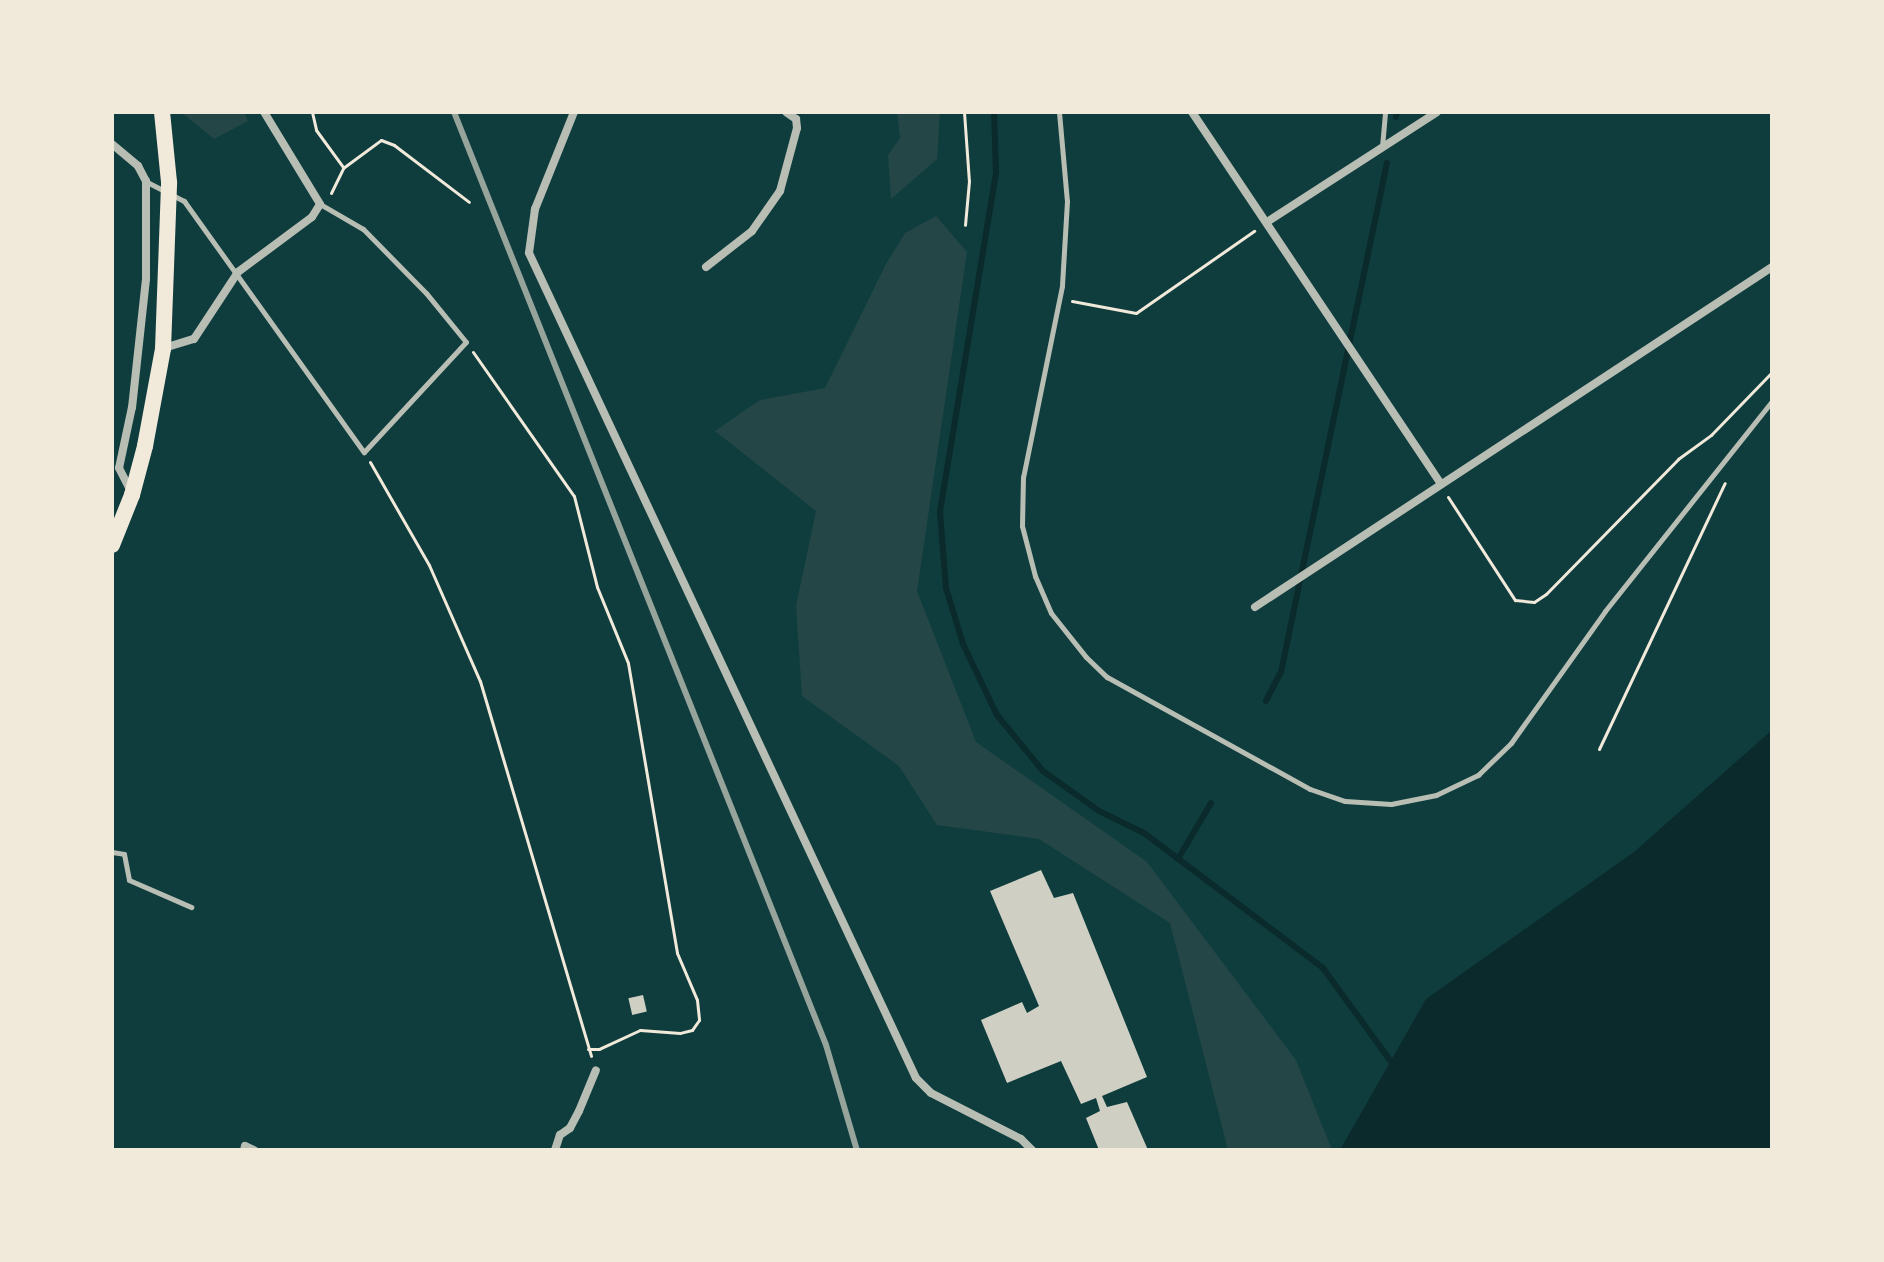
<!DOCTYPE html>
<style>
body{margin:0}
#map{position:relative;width:1884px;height:1262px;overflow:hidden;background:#0f3d3e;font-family:Cabin,sans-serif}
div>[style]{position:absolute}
.green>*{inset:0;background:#244646}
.water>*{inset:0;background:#0a2a2b}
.stream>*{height:6px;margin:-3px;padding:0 3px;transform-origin:3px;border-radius:3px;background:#0a2a2b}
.building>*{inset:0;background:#cfcfc3;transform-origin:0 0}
.path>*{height:3px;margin:-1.5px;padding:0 1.5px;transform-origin:1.5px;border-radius:1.5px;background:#f1e9da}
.service>*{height:5px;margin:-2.5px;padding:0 2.5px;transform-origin:2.5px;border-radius:2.5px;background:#b8beb3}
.minor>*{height:8px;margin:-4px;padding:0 4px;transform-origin:4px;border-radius:4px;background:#b8beb3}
.trunk>*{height:16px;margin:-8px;padding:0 8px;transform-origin:8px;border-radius:8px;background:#f1e9da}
.rail>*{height:6px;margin:-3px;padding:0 3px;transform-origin:3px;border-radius:3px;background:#97a49c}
span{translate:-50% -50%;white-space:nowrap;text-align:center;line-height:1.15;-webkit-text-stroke:6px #f1e9da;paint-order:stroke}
.frame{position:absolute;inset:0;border:114px solid #f1e9da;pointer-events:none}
</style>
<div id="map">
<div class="green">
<i style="clip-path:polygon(181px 112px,244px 112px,248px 121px,214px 139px)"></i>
<i style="clip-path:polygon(897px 112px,940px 112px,937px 159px,891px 199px,888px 155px,900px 138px)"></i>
<i style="clip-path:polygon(936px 216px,967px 252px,917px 591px,976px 742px,1147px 862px,1296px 1060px,1332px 1150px,1228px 1150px,1170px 923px,1039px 839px,937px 825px,899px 766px,802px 696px,796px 606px,816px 511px,715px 431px,760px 400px,825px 388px,886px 264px,905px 233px)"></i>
</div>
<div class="water">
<i style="clip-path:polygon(1772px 730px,1772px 1150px,1340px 1150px,1426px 999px,1634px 852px)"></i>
</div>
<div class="stream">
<i style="left:994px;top:112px;width:61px;rotate:88.1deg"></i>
<i style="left:996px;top:173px;width:344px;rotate:99.4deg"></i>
<i style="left:940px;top:512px;width:76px;rotate:85.5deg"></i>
<i style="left:946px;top:588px;width:59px;rotate:73.1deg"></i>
<i style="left:963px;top:644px;width:79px;rotate:64.4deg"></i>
<i style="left:997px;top:715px;width:72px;rotate:50.6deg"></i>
<i style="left:1043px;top:771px;width:69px;rotate:35.5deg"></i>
<i style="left:1099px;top:811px;width:50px;rotate:26.1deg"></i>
<i style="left:1144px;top:833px;width:224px;rotate:37deg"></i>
<i style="left:1323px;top:968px;width:122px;rotate:54deg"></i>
<i style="left:1396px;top:117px;width:5px;rotate:-79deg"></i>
<i style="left:1266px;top:701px;width:33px;rotate:-63deg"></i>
<i style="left:1281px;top:672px;width:520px;rotate:-78.24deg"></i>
<i style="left:1178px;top:859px;width:65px;rotate:-59.5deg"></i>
</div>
<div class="building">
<i style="clip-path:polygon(1041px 870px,1054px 898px,1073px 893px,1147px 1077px,1102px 1096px,1107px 1107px,1127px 1102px,1148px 1150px,1099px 1150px,1086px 1118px,1100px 1111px,1096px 1098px,1081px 1104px,1061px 1061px,1007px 1083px,981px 1020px,1022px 1002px,1027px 1013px,1039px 1006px,990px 891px)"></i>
<i style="left:643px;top:995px;width:17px;height:15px;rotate:77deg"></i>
</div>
<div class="path">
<i style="left:312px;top:112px;width:18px;rotate:77deg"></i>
<i style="left:316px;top:130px;width:46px;rotate:53.9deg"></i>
<i style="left:964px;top:112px;width:69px;rotate:85.9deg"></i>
<i style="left:969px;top:181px;width:44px;rotate:95.2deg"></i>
<i style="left:331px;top:193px;width:28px;rotate:-64deg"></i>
<i style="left:343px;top:168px;width:47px;rotate:-36.4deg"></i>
<i style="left:381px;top:140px;width:14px;rotate:21deg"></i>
<i style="left:394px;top:145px;width:94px;rotate:37.2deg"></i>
<i style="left:1072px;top:301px;width:65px;rotate:10.6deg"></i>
<i style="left:1136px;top:313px;width:144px;rotate:-34.8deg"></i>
<i style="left:473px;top:352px;width:176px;rotate:55deg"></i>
<i style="left:574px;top:496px;width:94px;rotate:75.8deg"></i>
<i style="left:597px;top:587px;width:82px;rotate:67.8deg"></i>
<i style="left:628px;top:663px;width:294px;rotate:80.4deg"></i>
<i style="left:677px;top:953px;width:51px;rotate:66.9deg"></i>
<i style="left:697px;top:1000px;width:20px;rotate:84deg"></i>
<i style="left:699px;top:1020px;width:12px;rotate:125deg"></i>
<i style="left:692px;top:1030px;width:12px;rotate:166deg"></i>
<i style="left:680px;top:1033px;width:40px;rotate:-175.7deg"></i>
<i style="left:640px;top:1030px;width:45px;rotate:155.1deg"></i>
<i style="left:599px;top:1049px;width:11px;rotate:180deg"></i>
<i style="left:370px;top:462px;width:119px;rotate:60.2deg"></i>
<i style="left:429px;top:565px;width:127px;rotate:66.3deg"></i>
<i style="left:480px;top:681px;width:391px;rotate:73.5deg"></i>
<i style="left:1448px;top:497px;width:123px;rotate:57deg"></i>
<i style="left:1515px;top:600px;width:19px;rotate:6deg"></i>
<i style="left:1534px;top:602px;width:14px;rotate:-34deg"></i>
<i style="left:1546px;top:594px;width:189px;rotate:-45.6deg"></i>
<i style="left:1678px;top:459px;width:41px;rotate:-36deg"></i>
<i style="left:1711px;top:435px;width:88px;rotate:-45.9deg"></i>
<i style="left:1599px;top:749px;width:294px;rotate:-64.7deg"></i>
</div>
<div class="service">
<i style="left:1059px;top:112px;width:89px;rotate:84.9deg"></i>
<i style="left:1067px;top:201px;width:85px;rotate:93.4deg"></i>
<i style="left:1062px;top:286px;width:195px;rotate:101.5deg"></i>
<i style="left:1023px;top:477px;width:49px;rotate:91.2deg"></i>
<i style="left:1022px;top:526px;width:52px;rotate:75.4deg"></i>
<i style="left:1035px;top:576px;width:40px;rotate:66.6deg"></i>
<i style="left:1051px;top:613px;width:56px;rotate:51.5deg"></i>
<i style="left:1086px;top:657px;width:29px;rotate:44deg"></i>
<i style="left:1107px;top:677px;width:232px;rotate:28.9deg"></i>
<i style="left:1310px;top:789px;width:37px;rotate:19deg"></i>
<i style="left:1345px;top:801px;width:46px;rotate:3.7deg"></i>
<i style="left:1391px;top:804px;width:46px;rotate:-11.3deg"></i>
<i style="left:1436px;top:795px;width:47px;rotate:-25.5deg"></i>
<i style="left:1478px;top:775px;width:46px;rotate:-44.1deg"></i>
<i style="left:1511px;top:743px;width:162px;rotate:-54.5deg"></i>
<i style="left:1605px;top:611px;width:268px;rotate:-51.5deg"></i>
<i style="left:1382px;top:147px;width:35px;rotate:-85deg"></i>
<i style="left:147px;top:182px;width:42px;rotate:27.2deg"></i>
<i style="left:184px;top:201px;width:309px;rotate:54.4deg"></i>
<i style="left:364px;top:452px;width:150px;rotate:-47.2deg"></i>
<i style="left:466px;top:342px;width:63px;rotate:-129.2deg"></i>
<i style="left:426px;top:293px;width:90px;rotate:-134.5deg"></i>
<i style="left:363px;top:229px;width:50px;rotate:-149.8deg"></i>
<i style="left:112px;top:852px;width:12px;rotate:9deg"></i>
<i style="left:124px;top:854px;width:26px;rotate:79deg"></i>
<i style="left:129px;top:880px;width:68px;rotate:23.5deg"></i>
</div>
<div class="minor">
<i style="left:574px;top:112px;width:105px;rotate:111.9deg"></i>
<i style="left:535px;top:209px;width:44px;rotate:97.8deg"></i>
<i style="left:529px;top:253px;width:911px;rotate:64.87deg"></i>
<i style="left:916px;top:1078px;width:21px;rotate:45deg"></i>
<i style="left:931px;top:1093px;width:101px;rotate:27.1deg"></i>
<i style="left:1021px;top:1139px;width:16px;rotate:45deg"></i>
<i style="left:1192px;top:112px;width:446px;rotate:56.2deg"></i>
<i style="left:112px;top:144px;width:34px;rotate:40deg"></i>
<i style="left:138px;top:166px;width:17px;rotate:62deg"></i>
<i style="left:146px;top:181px;width:98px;rotate:90deg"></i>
<i style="left:146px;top:279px;width:129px;rotate:96.2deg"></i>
<i style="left:132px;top:407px;width:62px;rotate:102deg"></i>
<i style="left:119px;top:468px;width:27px;rotate:63deg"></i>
<i style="left:1267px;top:222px;width:202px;rotate:-32.9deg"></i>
<i style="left:706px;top:267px;width:58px;rotate:-38deg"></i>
<i style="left:752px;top:231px;width:49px;rotate:-55deg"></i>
<i style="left:780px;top:191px;width:65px;rotate:-74.9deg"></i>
<i style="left:797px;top:128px;width:9px;rotate:-96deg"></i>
<i style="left:796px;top:119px;width:12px;rotate:-145deg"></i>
<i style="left:164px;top:348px;width:31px;rotate:-17deg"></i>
<i style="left:194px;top:339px;width:80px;rotate:-56.7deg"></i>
<i style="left:238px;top:272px;width:92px;rotate:-36.6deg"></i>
<i style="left:312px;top:217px;width:15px;rotate:-58deg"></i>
<i style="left:320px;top:204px;width:108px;rotate:-121.3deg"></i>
<i style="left:1255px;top:607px;width:619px;rotate:-33.33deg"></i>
<i style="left:244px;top:1150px;width:4px;rotate:-76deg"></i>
<i style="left:245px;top:1146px;width:10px;rotate:24deg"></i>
<i style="left:555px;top:1150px;width:16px;rotate:-72deg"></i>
<i style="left:560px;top:1135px;width:12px;rotate:-35deg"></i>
<i style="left:570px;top:1128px;width:19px;rotate:-62deg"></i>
<i style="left:579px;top:1111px;width:44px;rotate:-67.5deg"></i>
</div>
<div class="trunk">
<i style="left:112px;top:545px;width:54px;rotate:-68.2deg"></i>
<i style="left:132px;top:495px;width:51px;rotate:-75.1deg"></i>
<i style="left:145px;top:446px;width:99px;rotate:-79.5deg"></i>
<i style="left:163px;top:349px;width:167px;rotate:-87.9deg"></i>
<i style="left:169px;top:182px;width:70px;rotate:-95.7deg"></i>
</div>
<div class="rail">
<i style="left:454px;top:112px;width:1004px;rotate:68.26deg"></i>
<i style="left:826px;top:1045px;width:109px;rotate:73.6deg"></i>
</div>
<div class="frame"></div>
</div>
